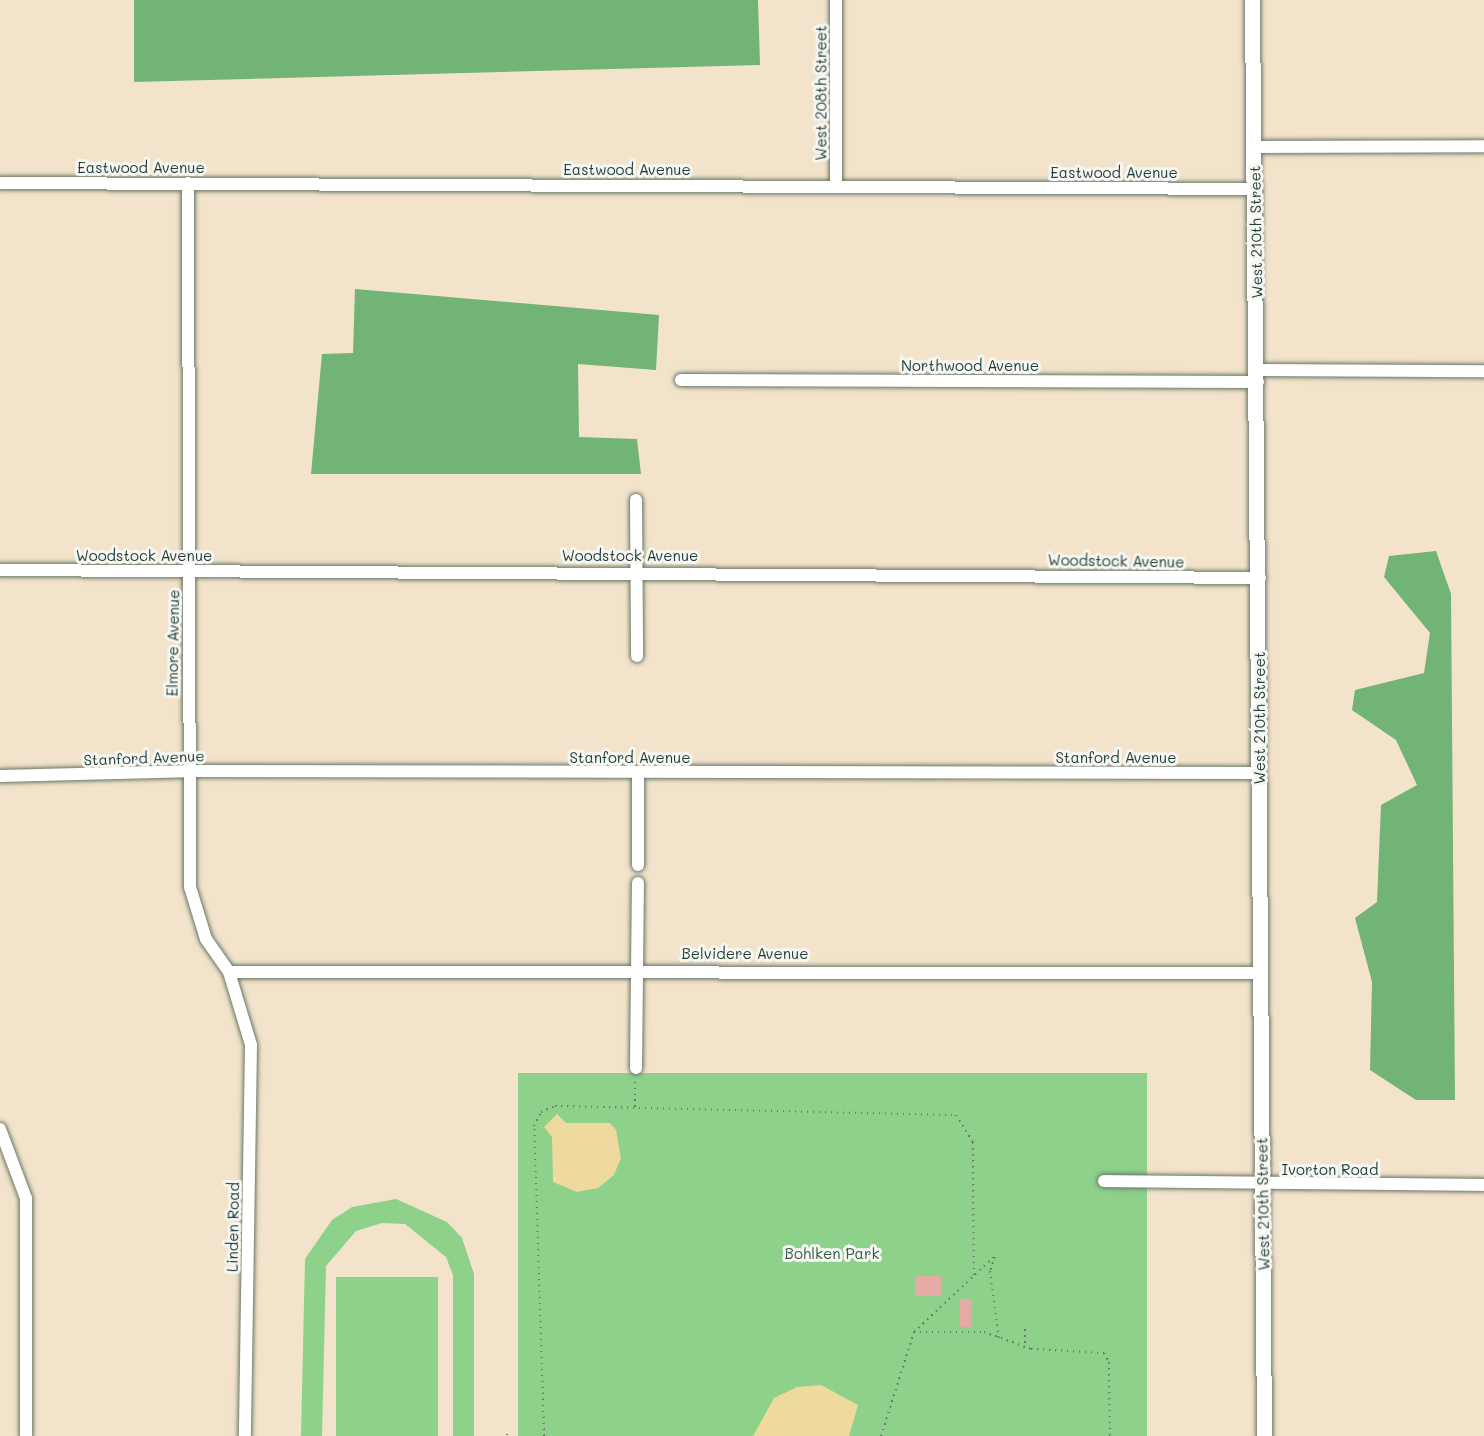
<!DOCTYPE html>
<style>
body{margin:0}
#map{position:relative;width:1484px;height:1436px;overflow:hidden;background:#f2e3ca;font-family:Mali,sans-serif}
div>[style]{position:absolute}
.green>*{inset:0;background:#8dd18a;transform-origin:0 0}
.forest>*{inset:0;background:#72b376}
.sand>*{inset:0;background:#eeda9e}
.building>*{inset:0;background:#e3aba4;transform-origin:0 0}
.path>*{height:2px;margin-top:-1px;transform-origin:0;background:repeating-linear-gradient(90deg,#697768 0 1.5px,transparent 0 6px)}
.roads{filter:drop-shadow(0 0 2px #697768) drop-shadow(0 0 2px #697768)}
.minor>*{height:12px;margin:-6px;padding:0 6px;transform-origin:6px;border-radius:6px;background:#fff}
.tertiary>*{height:15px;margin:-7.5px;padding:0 7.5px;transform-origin:7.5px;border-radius:7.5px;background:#fff}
span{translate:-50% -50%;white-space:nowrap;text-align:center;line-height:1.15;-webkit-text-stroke:6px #f6f6f2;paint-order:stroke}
.street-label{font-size:15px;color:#1f3d34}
.park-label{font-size:15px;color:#355b45}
</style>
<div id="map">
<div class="green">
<i style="left:518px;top:1073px;width:629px;height:363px"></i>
<i style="clip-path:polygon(396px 1199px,447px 1222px,462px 1238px,474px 1274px,474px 1436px,453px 1436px,453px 1275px,446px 1257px,405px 1224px,382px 1223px,356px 1231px,326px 1266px,322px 1436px,301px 1436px,305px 1259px,332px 1220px,352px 1207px)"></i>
<i style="left:438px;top:1277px;width:159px;height:102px;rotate:90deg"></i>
</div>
<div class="forest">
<i style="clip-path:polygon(134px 0,758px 0,760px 65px,134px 82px)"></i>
<i style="clip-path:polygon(355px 289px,659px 315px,656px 370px,578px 364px,579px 437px,637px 439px,641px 474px,311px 474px,322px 354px,353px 353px)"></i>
<i style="clip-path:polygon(1436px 551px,1451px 594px,1455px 1100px,1416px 1100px,1370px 1070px,1372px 982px,1355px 918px,1377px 902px,1381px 805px,1417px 785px,1396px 740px,1352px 710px,1355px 690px,1424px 673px,1430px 633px,1384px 577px,1389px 556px)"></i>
</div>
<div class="sand">
<i style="clip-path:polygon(557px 1114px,566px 1123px,610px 1123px,616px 1130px,621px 1158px,614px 1175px,598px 1188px,577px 1192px,553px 1182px,552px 1137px,544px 1127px)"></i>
<i style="clip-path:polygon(821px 1385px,858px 1405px,849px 1436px,753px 1436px,774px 1398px,797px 1387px)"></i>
</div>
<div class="building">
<i style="left:915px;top:1276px;width:26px;height:20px"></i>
<i style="left:960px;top:1299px;width:12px;height:28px"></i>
</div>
<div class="path">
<i style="left:635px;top:1107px;width:27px;rotate:-90deg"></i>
<i style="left:995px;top:1257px;width:15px;rotate:110deg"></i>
<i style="left:990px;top:1271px;width:70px;rotate:82.6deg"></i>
<i style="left:1025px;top:1329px;width:18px;rotate:90deg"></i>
<i style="left:914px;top:1332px;width:70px"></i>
<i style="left:984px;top:1332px;width:50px;rotate:19.9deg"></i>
<i style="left:1031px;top:1349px;width:73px;rotate:3.1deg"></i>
<i style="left:1104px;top:1353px;width:10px;rotate:61deg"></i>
<i style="left:1109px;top:1362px;width:74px;rotate:89.2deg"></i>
<i style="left:507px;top:1434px;width:2px;rotate:90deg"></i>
<i style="left:544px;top:1436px;width:310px;rotate:-91.8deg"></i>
<i style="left:534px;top:1126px;width:16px;rotate:-63deg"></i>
<i style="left:541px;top:1112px;width:15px;rotate:-23deg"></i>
<i style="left:555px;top:1106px;width:401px;rotate:1.3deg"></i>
<i style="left:956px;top:1115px;width:32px;rotate:58deg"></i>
<i style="left:973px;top:1142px;width:135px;rotate:89.6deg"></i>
<i style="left:881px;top:1436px;width:109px;rotate:-72.4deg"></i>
<i style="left:914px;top:1332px;width:112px;rotate:-43.2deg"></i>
</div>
<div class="roads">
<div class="minor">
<i style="left:836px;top:0;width:186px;rotate:90deg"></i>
<i style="left:1254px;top:147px;width:230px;rotate:-0.2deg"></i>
<i style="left:0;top:183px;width:1255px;rotate:0.27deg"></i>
<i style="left:188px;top:183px;width:704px;rotate:89.84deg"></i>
<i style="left:190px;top:887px;width:54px;rotate:72.9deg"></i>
<i style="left:206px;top:939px;width:40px;rotate:55.1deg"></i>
<i style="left:229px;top:972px;width:76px;rotate:73.2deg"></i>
<i style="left:251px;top:1045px;width:391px;rotate:90.9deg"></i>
<i style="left:1258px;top:370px;width:226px;rotate:0.3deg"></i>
<i style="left:681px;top:380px;width:577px;rotate:0.2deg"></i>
<i style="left:636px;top:500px;width:156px;rotate:89.6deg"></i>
<i style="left:0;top:570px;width:1260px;rotate:0.36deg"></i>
<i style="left:0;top:776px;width:186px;rotate:-1.5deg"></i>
<i style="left:186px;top:771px;width:1074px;rotate:0.11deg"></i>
<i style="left:638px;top:865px;width:91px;rotate:-90deg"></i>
<i style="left:229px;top:972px;width:1032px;rotate:0.06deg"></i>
<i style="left:636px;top:1068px;width:185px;rotate:-89.4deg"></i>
<i style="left:0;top:1129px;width:74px;rotate:69.4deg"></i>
<i style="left:26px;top:1198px;width:238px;rotate:90deg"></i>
<i style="left:1104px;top:1181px;width:380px;rotate:0.6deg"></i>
</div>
<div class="tertiary">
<i style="left:1252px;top:0;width:1436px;rotate:89.52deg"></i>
</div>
</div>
<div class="street-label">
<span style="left:821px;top:93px;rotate:-90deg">West 208th Street</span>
<span style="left:141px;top:168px">Eastwood Avenue</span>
<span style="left:627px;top:170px">Eastwood Avenue</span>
<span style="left:1114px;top:173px">Eastwood Avenue</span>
<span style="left:1256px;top:232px;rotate:-91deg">West 210th Street</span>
<span style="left:970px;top:366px">Northwood Avenue</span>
<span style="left:144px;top:556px">Woodstock Avenue</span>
<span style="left:630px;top:556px">Woodstock Avenue</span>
<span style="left:1116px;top:561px;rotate:1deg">Woodstock Avenue</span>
<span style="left:173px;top:643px;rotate:-89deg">Elmore Avenue</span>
<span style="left:1260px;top:718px;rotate:-90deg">West 210th Street</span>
<span style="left:144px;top:758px;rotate:-2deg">Stanford Avenue</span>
<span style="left:630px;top:758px">Stanford Avenue</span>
<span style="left:1116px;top:758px">Stanford Avenue</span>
<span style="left:745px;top:954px">Belvidere Avenue</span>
<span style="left:1330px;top:1170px">Ivorton Road</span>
<span style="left:1263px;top:1204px;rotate:-91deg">West 210th Street</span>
<span style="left:233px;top:1227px;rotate:-89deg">Linden Road</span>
</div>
<div class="park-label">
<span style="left:832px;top:1254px">Bohlken Park</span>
</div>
</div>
